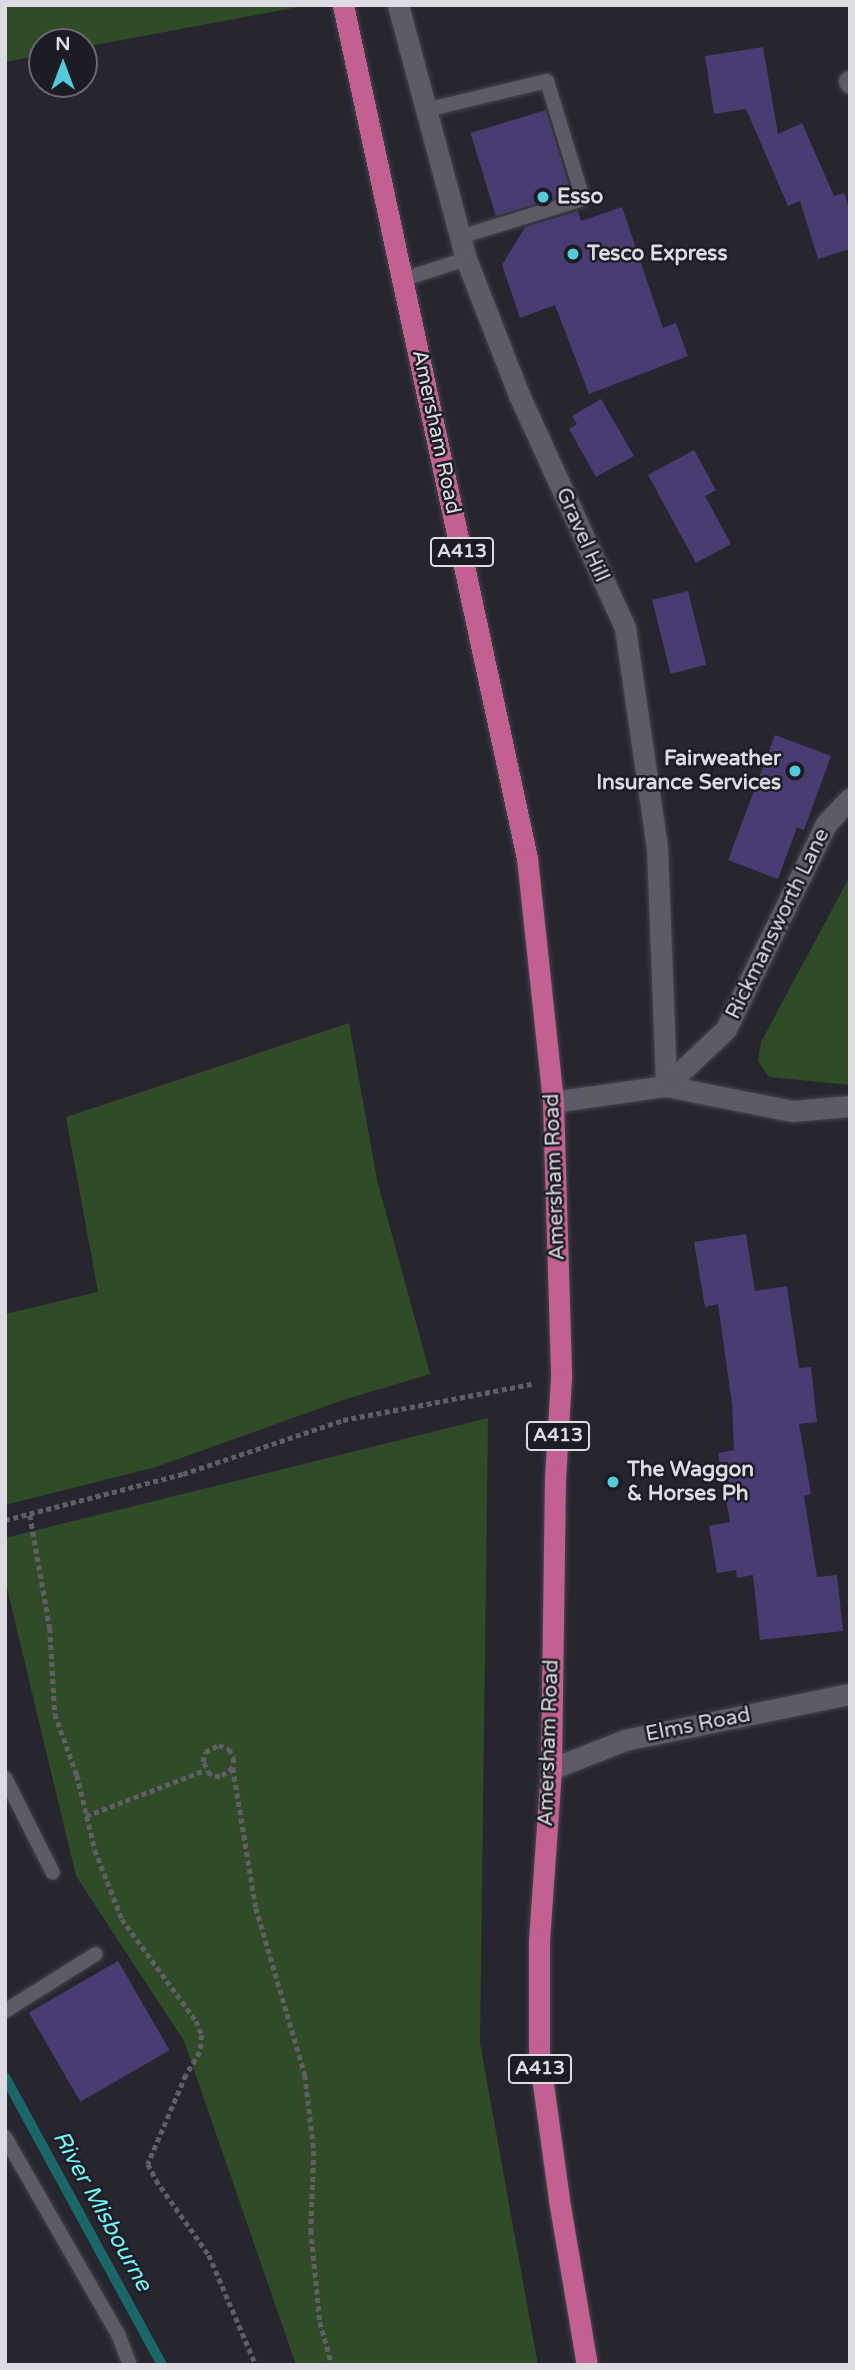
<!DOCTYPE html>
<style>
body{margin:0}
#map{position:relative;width:855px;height:2370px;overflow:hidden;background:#27262e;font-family:"Varela Round",sans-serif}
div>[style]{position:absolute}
.green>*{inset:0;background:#2f4b28}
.stream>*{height:10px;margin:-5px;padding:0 5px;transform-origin:5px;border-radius:5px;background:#1b6767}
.building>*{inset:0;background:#483c72;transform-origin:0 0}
.path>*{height:4.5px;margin-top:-2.25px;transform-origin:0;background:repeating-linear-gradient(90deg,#605f66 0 5px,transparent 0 8.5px)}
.roads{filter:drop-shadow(0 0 2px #45444b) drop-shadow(0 0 2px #45444b)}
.service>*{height:14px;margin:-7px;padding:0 7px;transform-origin:7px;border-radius:7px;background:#5d5b65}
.minor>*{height:21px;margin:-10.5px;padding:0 10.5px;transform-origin:10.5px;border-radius:10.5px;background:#5d5b65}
.trunk>*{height:21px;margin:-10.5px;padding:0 10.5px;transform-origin:10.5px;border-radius:10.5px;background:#c26092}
.dots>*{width:19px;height:19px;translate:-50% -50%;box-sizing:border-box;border:4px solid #1d1c24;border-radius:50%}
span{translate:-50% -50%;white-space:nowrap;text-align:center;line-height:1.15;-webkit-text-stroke:5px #1d1c24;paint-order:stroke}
.shield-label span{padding:2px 5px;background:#1d1c24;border:2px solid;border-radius:5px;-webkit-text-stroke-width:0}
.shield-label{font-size:19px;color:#dddce2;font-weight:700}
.poi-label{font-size:21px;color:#dddce2;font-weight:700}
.left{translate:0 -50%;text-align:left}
.right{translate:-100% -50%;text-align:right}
.street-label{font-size:21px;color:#dddce2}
.water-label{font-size:23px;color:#6ef7f7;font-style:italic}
.frame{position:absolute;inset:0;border:7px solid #dddce2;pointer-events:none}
.north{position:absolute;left:28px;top:28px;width:70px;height:70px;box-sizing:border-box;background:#1d1c24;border:2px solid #6a6970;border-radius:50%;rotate:0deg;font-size:19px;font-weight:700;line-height:28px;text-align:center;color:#dddce2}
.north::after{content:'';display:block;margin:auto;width:24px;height:32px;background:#53cbda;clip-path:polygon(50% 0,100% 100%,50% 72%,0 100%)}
</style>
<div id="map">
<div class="green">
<i style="clip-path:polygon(5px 5px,309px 5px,84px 47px,84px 42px,42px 42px,42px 55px,5px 62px)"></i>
<i style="clip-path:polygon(850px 876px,850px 1085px,769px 1077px,758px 1061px,761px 1042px)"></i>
<i style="clip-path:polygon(349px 1023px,377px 1180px,430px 1374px,343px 1400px,156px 1467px,5px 1505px,5px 1314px,98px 1292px,66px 1117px)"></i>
<i style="clip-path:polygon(488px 1418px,480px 2043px,538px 2365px,296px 2365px,184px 2041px,76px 1876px,5px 1580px,5px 1538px)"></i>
</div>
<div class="stream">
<i style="left:5px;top:2077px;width:328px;rotate:61.4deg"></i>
</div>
<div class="building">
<i style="clip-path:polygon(763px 47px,778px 134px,802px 123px,834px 196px,844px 193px,850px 211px,850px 249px,818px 259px,800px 201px,788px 206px,746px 109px,714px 114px,705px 56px)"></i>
<i style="left:546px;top:110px;width:87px;height:79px;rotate:73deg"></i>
<i style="clip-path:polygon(622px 207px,663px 328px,676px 323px,688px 356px,589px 394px,555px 305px,520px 318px,502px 265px,525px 227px,578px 211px,581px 221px)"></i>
<i style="clip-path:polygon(601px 399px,634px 456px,596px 477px,569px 429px,577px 424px,572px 416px)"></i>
<i style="clip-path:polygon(694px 450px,716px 490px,705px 496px,731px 544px,696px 563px,648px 475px)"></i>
<i style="left:688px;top:591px;width:76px;height:37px;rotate:76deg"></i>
<i style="clip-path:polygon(775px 735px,831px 756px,804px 830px,797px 827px,778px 879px,728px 860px)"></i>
<i style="clip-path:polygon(746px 1234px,755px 1291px,787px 1286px,799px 1368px,811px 1367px,817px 1422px,799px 1424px,811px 1494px,804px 1496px,817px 1577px,837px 1575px,843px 1631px,760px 1640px,753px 1575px,737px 1578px,736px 1570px,717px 1573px,709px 1526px,730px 1522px,718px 1453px,734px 1450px,732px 1404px,718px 1304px,705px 1307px,694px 1242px)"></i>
<i style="left:118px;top:1961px;width:103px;height:103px;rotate:60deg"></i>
</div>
<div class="path">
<i style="left:30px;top:1515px;width:115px;rotate:80deg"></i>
<i style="left:50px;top:1628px;width:86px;rotate:86.7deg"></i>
<i style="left:55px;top:1714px;width:65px;rotate:70.2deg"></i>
<i style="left:77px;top:1775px;width:77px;rotate:76.5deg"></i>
<i style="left:95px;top:1850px;width:74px;rotate:68.6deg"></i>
<i style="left:122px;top:1919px;width:126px;rotate:54deg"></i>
<i style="left:196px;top:2021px;width:15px;rotate:67deg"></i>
<i style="left:202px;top:2035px;width:17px;rotate:97deg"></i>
<i style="left:200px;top:2052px;width:27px;rotate:121deg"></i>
<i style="left:186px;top:2075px;width:97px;rotate:113.1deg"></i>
<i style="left:148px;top:2164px;width:18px;rotate:63deg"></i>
<i style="left:156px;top:2180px;width:92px;rotate:54.8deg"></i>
<i style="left:209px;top:2255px;width:120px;rotate:66.9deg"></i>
<i style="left:5px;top:1520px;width:184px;rotate:-14.5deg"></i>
<i style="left:183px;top:1474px;width:169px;rotate:-18.6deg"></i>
<i style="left:343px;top:1420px;width:192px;rotate:-10.8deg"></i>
<i style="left:233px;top:1768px;width:16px;rotate:145deg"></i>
<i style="left:220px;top:1777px;width:10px;rotate:-169deg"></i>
<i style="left:210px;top:1775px;width:15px;rotate:-118deg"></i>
<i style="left:203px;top:1762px;width:10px;rotate:-79deg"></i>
<i style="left:205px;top:1752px;width:16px;rotate:-27deg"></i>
<i style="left:219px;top:1745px;width:11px;rotate:22deg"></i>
<i style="left:229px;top:1749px;width:10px;rotate:61deg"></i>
<i style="left:234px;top:1758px;width:10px;rotate:96deg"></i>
<i style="left:233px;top:1768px;width:142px;rotate:80.7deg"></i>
<i style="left:256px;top:1908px;width:174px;rotate:73.6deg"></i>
<i style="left:305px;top:2075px;width:77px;rotate:83.2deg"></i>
<i style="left:314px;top:2151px;width:79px;rotate:92.2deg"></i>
<i style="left:311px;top:2230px;width:92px;rotate:84.4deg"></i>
<i style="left:320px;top:2322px;width:45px;rotate:74.4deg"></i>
<i style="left:86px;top:1816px;width:128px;rotate:-21.1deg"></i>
</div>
<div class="roads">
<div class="service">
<i style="left:426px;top:110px;width:124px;rotate:-13.5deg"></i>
<i style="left:547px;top:81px;width:123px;rotate:73deg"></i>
<i style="left:583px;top:199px;width:129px;rotate:162.8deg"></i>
<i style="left:404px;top:279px;width:65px;rotate:-17.9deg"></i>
<i style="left:5px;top:1778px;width:106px;rotate:63.2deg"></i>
<i style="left:5px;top:2011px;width:107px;rotate:-32.1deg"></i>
<i style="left:5px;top:2137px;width:227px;rotate:60.2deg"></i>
<i style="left:118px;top:2334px;width:33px;rotate:69deg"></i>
</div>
<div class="minor">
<i style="left:398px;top:5px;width:263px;rotate:75deg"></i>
<i style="left:466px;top:259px;width:146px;rotate:68.7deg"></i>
<i style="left:519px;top:395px;width:256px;rotate:65.5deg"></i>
<i style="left:625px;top:628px;width:221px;rotate:81.7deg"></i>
<i style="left:657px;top:847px;width:239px;rotate:87.8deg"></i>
<i style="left:849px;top:81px;width:2px;rotate:63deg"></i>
<i style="left:666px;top:1086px;width:128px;rotate:11.2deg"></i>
<i style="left:792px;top:1111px;width:58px;rotate:-4.9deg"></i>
<i style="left:553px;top:1102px;width:114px;rotate:-8.1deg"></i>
<i style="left:666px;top:1086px;width:83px;rotate:-43.5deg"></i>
<i style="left:726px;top:1029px;width:228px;rotate:-64deg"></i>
<i style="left:826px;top:824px;width:35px;rotate:-47deg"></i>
<i style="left:551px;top:1769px;width:79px;rotate:-21.4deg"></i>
<i style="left:625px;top:1740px;width:230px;rotate:-11.6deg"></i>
</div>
<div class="trunk">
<i style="left:343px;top:5px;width:873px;rotate:77.83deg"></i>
<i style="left:527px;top:858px;width:245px;rotate:83.9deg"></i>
<i style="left:553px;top:1102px;width:276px;rotate:88.3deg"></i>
<i style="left:561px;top:1378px;width:100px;rotate:93.4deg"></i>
<i style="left:555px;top:1478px;width:291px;rotate:90.8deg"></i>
<i style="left:551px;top:1769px;width:172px;rotate:94deg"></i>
<i style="left:539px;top:1941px;width:114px;rotate:90deg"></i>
<i style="left:539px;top:2055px;width:146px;rotate:82.1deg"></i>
<i style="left:559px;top:2200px;width:167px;rotate:80.4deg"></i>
</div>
</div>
<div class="dots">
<i style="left:543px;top:197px;background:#53cbda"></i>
<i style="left:573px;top:254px;background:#53cbda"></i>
<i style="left:795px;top:771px;background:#53cbda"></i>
<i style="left:613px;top:1482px;background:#53cbda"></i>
</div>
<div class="shield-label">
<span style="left:462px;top:552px">A413</span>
<span style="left:558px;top:1436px">A413</span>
<span style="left:540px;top:2069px">A413</span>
</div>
<div class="poi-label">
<span class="left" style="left:557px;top:197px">Esso</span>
<span class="left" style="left:587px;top:254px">Tesco Express</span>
<span class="right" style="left:781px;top:771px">Fairweather<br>Insurance Services</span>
<span class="left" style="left:627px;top:1482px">The Waggon<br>&amp; Horses Ph</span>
</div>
<div class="street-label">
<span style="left:436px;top:432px;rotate:78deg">Amersham Road</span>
<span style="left:582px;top:535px;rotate:66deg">Gravel Hill</span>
<span style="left:778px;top:924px;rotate:-64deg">Rickmansworth Lane</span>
<span style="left:555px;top:1177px;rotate:-92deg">Amersham Road</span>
<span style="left:698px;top:1725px;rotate:-11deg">Elms Road</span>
<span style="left:549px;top:1743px;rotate:-88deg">Amersham Road</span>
</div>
<div class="water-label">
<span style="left:102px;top:2211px;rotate:61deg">River Misbourne</span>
</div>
<div class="frame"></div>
<div class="north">N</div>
</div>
